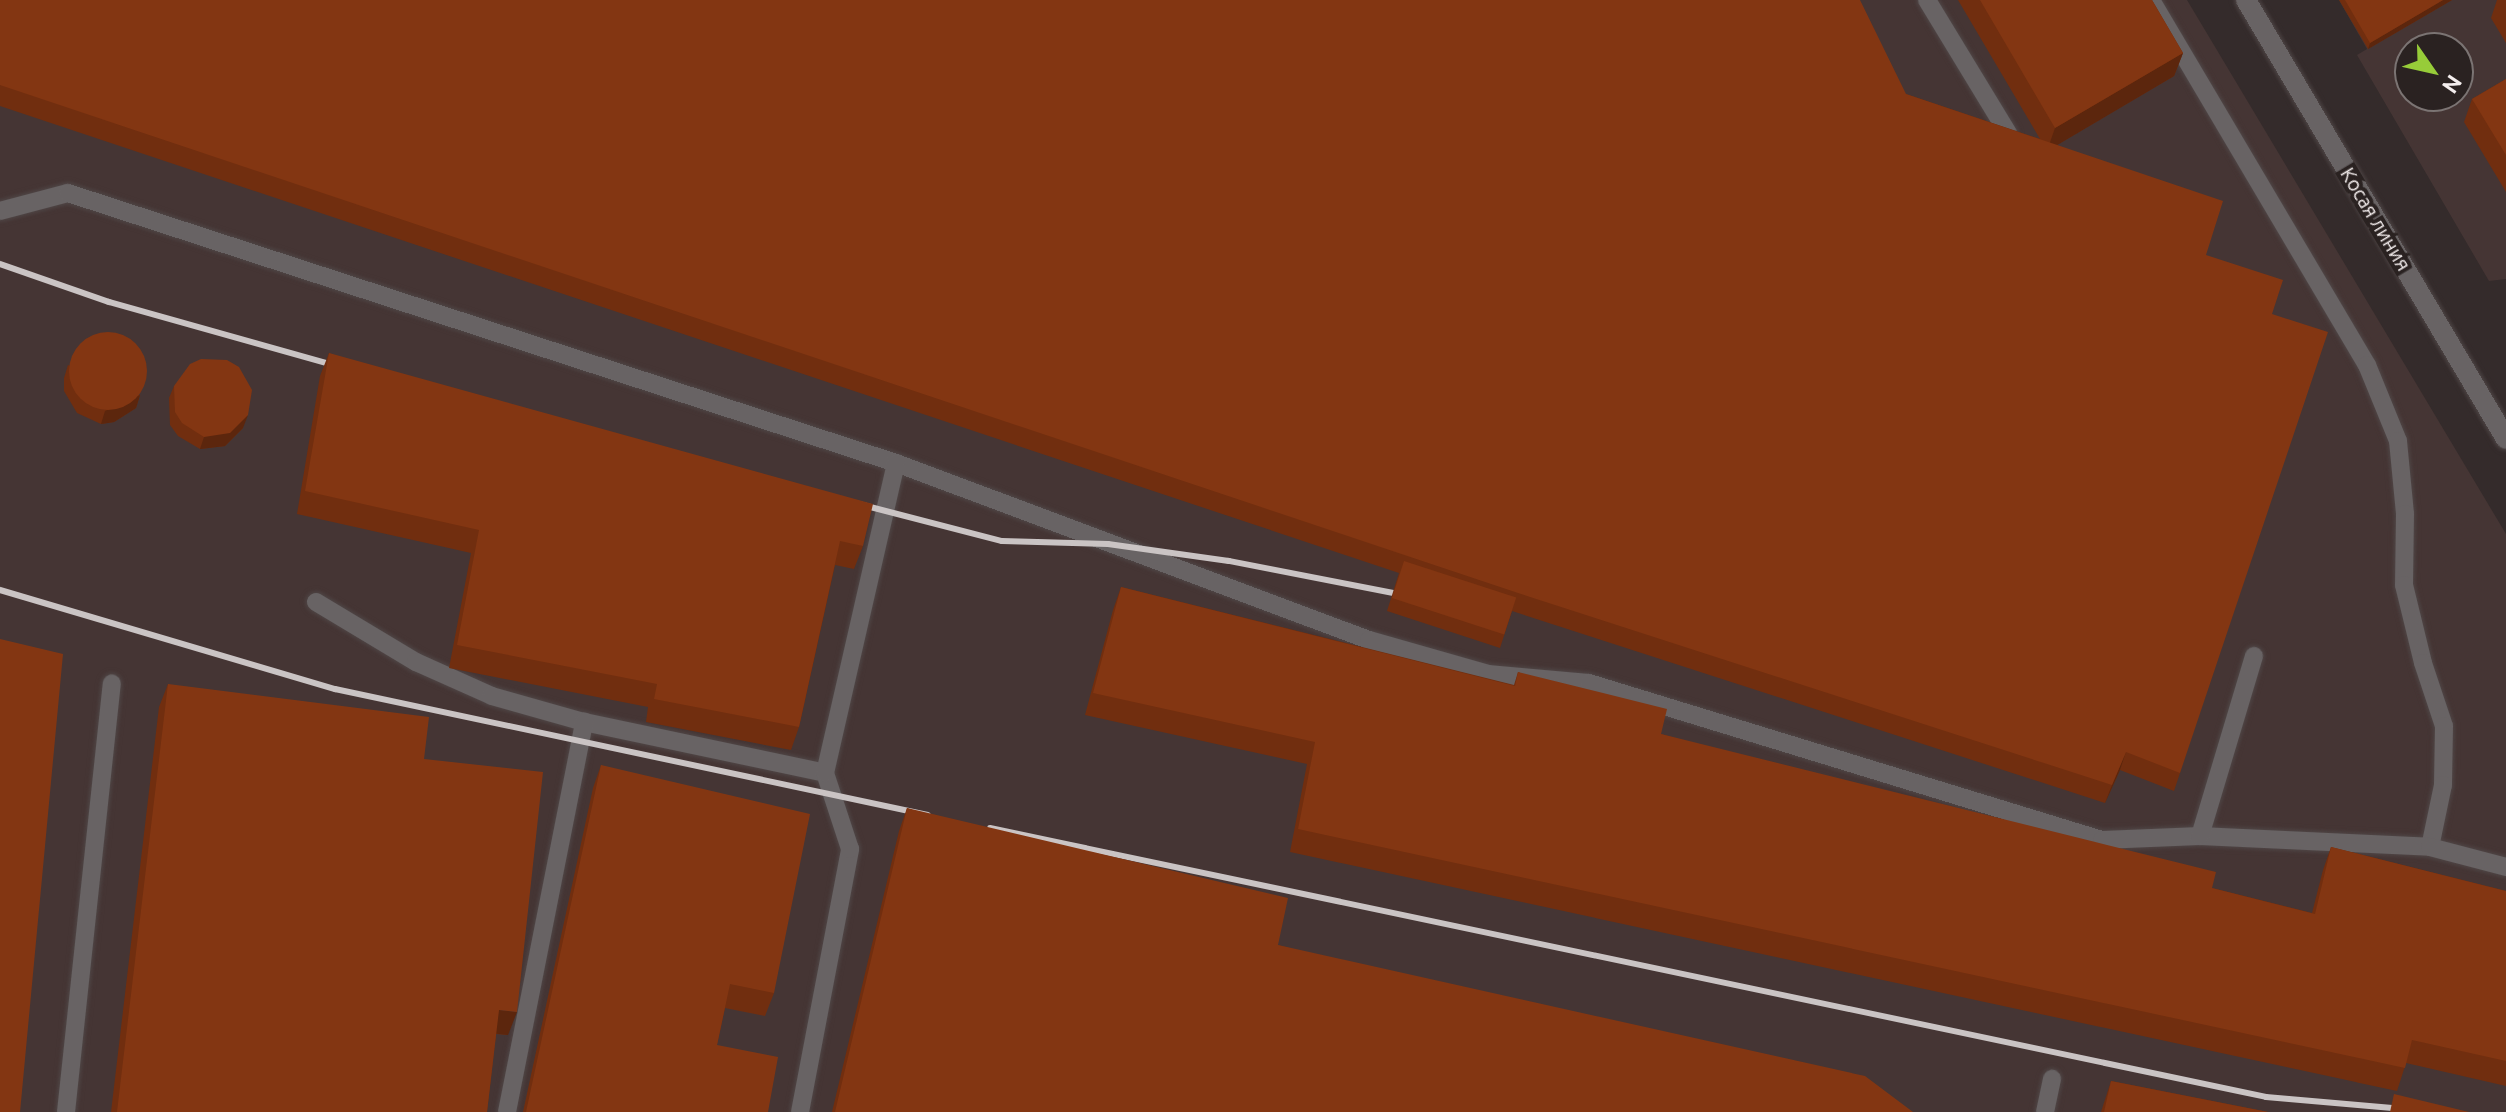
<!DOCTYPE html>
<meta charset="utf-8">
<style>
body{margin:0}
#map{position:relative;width:2506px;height:1112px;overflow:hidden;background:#342b2b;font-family:Ubuntu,sans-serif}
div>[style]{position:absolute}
.built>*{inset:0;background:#453534}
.roads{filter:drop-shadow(0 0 2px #4f4646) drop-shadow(0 0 2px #4f4646)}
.lane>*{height:18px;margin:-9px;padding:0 9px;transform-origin:9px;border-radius:9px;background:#686364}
.street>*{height:20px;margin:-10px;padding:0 10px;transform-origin:10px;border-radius:10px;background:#686364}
.rail>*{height:6px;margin:-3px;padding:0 3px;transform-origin:3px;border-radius:3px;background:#cac4c4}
.wall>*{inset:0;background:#712e0f}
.shaded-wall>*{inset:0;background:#5c260d}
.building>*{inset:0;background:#833612;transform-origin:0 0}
.round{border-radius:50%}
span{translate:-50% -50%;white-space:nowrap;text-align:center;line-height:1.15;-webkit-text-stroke:8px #2a2221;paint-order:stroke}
.street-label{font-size:20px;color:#f4eeee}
.north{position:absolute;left:2394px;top:32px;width:80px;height:80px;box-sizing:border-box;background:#2a2221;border:2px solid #7b7473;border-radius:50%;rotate:124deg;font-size:22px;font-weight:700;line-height:32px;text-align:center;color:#f4eeee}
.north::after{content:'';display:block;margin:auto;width:28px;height:36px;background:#97cc39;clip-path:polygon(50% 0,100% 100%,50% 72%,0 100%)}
</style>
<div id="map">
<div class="built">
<i style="clip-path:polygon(0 0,2187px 0,2506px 534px,2506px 1112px,0 1112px)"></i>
<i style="clip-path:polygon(evenodd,2339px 0,2506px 0,2506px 279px,2489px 281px,2357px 55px,2367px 49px,2339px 0,2410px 48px,2458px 48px,2458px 96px,2410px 96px,2410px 48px)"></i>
</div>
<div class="roads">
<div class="lane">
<i style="left:1927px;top:0;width:156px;rotate:58.7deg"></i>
<i style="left:2151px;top:0;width:424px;rotate:59.4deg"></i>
<i style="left:2367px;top:365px;width:82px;rotate:67.8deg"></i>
<i style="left:2398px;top:441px;width:73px;rotate:84.5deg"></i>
<i style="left:2405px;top:514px;width:71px;rotate:90.8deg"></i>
<i style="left:2404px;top:585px;width:80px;rotate:76.3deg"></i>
<i style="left:2423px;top:663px;width:66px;rotate:71.6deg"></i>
<i style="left:2444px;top:726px;width:59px;rotate:91deg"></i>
<i style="left:2443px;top:785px;width:63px;rotate:101.8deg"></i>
<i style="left:0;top:211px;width:70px;rotate:-14.8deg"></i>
<i style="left:68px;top:193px;width:871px;rotate:18.06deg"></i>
<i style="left:896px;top:463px;width:505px;rotate:20.52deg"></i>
<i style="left:1369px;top:640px;width:124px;rotate:15.9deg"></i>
<i style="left:1488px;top:674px;width:101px;rotate:5.1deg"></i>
<i style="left:1589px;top:683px;width:536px;rotate:17.02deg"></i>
<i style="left:2102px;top:840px;width:98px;rotate:-2.3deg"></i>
<i style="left:2200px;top:836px;width:230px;rotate:2.7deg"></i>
<i style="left:2430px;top:847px;width:79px;rotate:14.7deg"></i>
<i style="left:316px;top:602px;width:117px;rotate:31deg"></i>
<i style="left:416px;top:662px;width:83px;rotate:24.1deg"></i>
<i style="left:492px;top:696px;width:96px;rotate:15.8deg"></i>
<i style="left:584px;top:722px;width:246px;rotate:11.9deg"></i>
<i style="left:2200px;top:836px;width:188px;rotate:-73.3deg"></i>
<i style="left:66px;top:1112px;width:431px;rotate:-83.9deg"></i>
<i style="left:507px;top:1112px;width:398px;rotate:-78.8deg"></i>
<i style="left:800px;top:1112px;width:268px;rotate:-79.2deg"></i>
<i style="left:850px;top:849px;width:80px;rotate:-108.2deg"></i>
<i style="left:825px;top:773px;width:318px;rotate:-77.1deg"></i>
<i style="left:2045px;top:1112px;width:34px;rotate:-78deg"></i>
</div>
<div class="street">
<i style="left:2246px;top:0;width:510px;rotate:59.36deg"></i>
</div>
</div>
<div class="rail">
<i style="left:0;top:264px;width:115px;rotate:19.2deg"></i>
<i style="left:109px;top:302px;width:248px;rotate:15.7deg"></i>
<i style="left:851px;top:502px;width:156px;rotate:14.5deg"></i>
<i style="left:1002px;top:541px;width:106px;rotate:1.6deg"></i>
<i style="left:1108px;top:544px;width:122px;rotate:8deg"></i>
<i style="left:1229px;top:561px;width:167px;rotate:11deg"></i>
<i style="left:0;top:590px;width:349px;rotate:16.5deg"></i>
<i style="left:335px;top:689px;width:606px;rotate:12deg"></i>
<i style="left:990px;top:828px;width:1304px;rotate:11.9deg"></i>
<i style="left:2266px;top:1097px;width:173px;rotate:5deg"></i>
</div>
<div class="wall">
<i style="clip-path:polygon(0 0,1906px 94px,2040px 139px,1958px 0,2152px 0,2183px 53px,2174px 76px,2057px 145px,2206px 255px,2272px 314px,2180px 773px,2174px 791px,2120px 770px,2105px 803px,1512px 611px,1500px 648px,1387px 611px,1399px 573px,0 106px)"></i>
<i style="clip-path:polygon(2339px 0,2452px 0,2368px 49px)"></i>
<i style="clip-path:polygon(2497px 0,2506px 0,2506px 43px,2491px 18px)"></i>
<i style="clip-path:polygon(2506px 79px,2506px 192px,2464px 122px,2472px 99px)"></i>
<i style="clip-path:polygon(329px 353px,863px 546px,854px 569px,835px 565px,799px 727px,791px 750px,646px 722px,648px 707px,449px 668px,471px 553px,297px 514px,320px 376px)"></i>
<i style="clip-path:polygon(68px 365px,140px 395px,136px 408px,114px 422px,101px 424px,77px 413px,64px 391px,64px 378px)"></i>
<i style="clip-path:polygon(174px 386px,243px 428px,225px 446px,200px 449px,178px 436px,170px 425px,169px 398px)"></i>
<i style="clip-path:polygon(1121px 587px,1514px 685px,1518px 672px,1661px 734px,2212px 888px,2312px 913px,2323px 870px,2331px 847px,2506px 891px,2506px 1086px,2406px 1063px,2397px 1091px,1290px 852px,1307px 764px,1085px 715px,1113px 610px)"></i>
<i style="clip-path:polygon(168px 684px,424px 759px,508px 1035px,496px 1034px,487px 1112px,111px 1112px,159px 707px)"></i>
<i style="clip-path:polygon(601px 765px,774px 993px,765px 1016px,725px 1008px,717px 1045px,768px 1112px,523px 1112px,593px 788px)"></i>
<i style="clip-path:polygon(907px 808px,1278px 945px,1913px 1112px,832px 1112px,899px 831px)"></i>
<i style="clip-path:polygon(2111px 1081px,2268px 1112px,2101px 1112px)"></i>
</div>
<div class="shaded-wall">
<i style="clip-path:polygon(2443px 0,2452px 0,2368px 49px,2370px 43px)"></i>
<i style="clip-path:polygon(2183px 53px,2174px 76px,2047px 151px,2055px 128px)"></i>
<i style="clip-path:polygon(140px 395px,136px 408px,114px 422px,101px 424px,105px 411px)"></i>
<i style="clip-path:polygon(248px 415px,243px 428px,225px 446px,200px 449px,204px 437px)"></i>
<i style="clip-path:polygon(2126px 752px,2120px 770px,2105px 803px,2112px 785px)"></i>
<i style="clip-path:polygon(499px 1010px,517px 1012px,508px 1035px,491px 1033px)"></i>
</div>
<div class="building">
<i style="clip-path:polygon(0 0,1860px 0,1906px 94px,2223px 201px,2206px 255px,2283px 280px,2272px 314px,2328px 332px,2180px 773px,2126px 752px,2112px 785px,1518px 593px,0 85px)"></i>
<i style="clip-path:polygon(1980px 0,2152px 0,2183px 53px,2055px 128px)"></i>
<i style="clip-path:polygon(2345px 0,2443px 0,2370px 43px)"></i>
<i style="clip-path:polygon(2506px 79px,2506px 155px,2472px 99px)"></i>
<i class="round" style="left:69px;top:332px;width:78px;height:78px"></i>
<i style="clip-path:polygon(329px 353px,873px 504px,863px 546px,840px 541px,799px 727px,654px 699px,657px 684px,457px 645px,479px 530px,305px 491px)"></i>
<i style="clip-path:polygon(201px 359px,227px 360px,239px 367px,252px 390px,248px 415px,230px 433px,204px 437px,182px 423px,175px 412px,174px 386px,190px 364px)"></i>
<i style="left:1404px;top:561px;width:118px;height:39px;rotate:18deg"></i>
<i style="clip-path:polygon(1121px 587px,1515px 686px,1518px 672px,1667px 709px,1661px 734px,2216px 872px,2212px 888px,2315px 914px,2331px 847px,2506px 891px,2506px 1061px,2412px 1040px,2405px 1068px,1298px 829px,1315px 742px,1093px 693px)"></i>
<i style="clip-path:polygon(0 639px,63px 654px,20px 1112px,0 1112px)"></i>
<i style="clip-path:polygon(168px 684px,429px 717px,424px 759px,543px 772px,517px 1012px,499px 1010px,487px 1112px,117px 1112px)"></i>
<i style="clip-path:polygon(601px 765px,810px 814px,774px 993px,730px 984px,717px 1045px,778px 1057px,768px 1112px,526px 1112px)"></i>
<i style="clip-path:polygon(907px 808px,1288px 898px,1278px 945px,1865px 1076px,1913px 1112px,835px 1112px)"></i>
<i style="clip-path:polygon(2111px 1081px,2268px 1112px,2104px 1112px)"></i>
<i style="clip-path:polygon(2394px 1094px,2469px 1112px,2390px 1112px)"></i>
</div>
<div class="street-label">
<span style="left:2376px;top:219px;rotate:59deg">Косая линия</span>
</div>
<div class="north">N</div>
</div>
